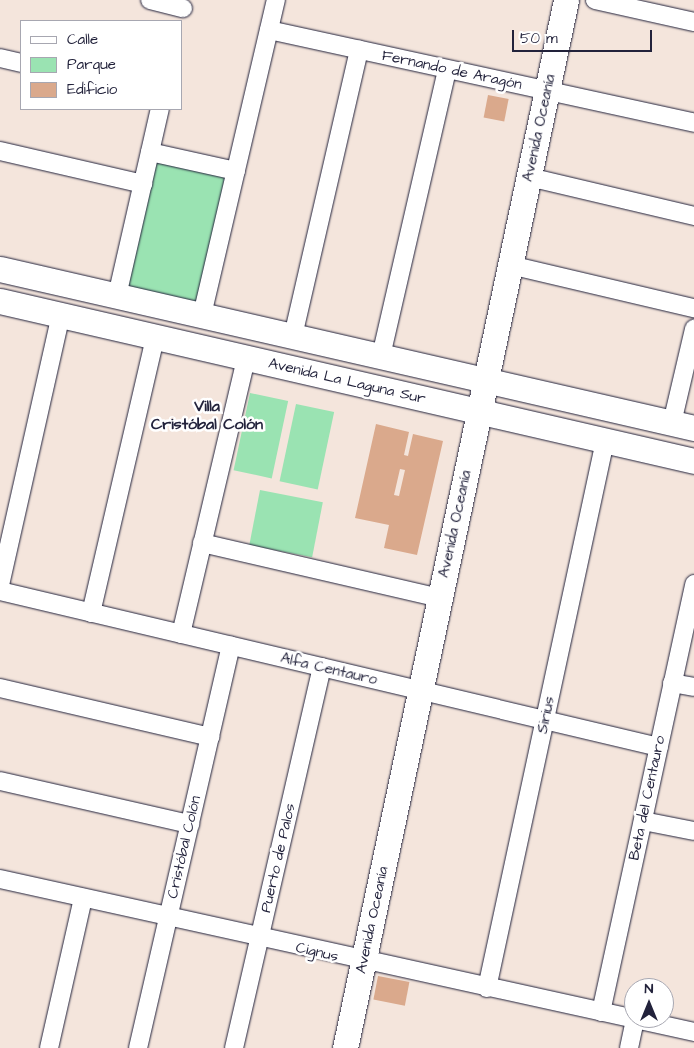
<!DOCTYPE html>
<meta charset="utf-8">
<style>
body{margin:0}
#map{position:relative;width:694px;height:1048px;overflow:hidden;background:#f4e5dc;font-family:"Architects Daughter",sans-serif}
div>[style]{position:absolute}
.green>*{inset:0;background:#9ae3b2;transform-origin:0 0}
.building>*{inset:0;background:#daa98c;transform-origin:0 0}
.roads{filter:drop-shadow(0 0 1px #22223b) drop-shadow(0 0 1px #22223b)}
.street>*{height:18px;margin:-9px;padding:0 9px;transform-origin:9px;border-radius:9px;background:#fff}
.secondary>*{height:25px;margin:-12.5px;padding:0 12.5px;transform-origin:12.5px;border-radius:12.5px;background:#fff}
span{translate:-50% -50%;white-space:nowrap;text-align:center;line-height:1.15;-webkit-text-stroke:5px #fff;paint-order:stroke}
.street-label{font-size:15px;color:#22223b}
.neighbourhood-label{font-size:16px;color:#22223b;font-weight:700}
.legend{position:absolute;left:20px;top:20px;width:162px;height:90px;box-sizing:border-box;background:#fff;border:1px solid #a7a7b1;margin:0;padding:6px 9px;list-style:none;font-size:15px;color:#22223b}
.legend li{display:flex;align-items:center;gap:10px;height:25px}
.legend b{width:25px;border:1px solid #a7a7b1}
.north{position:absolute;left:624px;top:978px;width:50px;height:50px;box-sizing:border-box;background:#fff;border:1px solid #a7a7b1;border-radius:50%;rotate:0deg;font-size:14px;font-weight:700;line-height:20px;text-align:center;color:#22223b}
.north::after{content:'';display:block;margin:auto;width:18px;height:22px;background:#22223b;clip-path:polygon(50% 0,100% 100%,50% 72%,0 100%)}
.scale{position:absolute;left:512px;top:30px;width:140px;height:22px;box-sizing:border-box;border:2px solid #22223b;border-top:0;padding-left:6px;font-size:15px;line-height:18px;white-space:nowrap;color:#22223b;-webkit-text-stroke:4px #fff;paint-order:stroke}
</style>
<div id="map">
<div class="green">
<i style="left:152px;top:159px;width:75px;height:134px;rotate:12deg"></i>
<i style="left:250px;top:393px;width:39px;height:79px;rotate:12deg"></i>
<i style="left:296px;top:404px;width:39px;height:79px;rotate:12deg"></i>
<i style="left:260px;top:490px;width:64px;height:56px;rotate:11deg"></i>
</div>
<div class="building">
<i style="left:488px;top:95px;width:21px;height:23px;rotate:11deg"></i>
<i style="clip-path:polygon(evenodd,376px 424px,409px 432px,404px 455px,408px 456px,413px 434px,443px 441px,417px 555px,384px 548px,389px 525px,355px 518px,376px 424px,400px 469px,405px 470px,399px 496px,394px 495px,400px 469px)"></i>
<i style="left:378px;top:976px;width:32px;height:24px;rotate:11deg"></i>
</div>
<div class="roads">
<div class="street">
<i style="left:150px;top:0;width:34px;rotate:14deg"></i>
<i style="left:595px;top:0;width:101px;rotate:12.5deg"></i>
<i style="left:269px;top:30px;width:435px;rotate:12.3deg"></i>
<i style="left:0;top:58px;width:22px;rotate:13deg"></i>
<i style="left:0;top:151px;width:147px;rotate:13deg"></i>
<i style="left:150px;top:152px;width:88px;rotate:12.5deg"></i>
<i style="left:529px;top:177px;width:170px;rotate:13.3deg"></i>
<i style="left:510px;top:265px;width:189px;rotate:13.2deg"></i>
<i style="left:117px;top:296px;width:192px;rotate:-77.1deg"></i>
<i style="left:202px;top:315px;width:324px;rotate:-76.8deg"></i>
<i style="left:293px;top:336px;width:294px;rotate:-77deg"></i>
<i style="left:381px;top:356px;width:294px;rotate:-77deg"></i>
<i style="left:672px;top:423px;width:97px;rotate:-76.8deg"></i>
<i style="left:202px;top:543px;width:244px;rotate:13deg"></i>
<i style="left:0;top:585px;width:277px;rotate:-77.3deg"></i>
<i style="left:0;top:591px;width:677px;rotate:13.32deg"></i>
<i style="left:91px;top:613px;width:283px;rotate:-76.9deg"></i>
<i style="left:181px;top:634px;width:284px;rotate:-76.7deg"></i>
<i style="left:672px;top:683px;width:22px;rotate:10deg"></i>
<i style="left:0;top:688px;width:216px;rotate:13.1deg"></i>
<i style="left:0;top:781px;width:195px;rotate:12.8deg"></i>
<i style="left:643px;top:821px;width:52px;rotate:11.1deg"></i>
<i style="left:0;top:879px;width:711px;rotate:12.43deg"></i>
<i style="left:487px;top:988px;width:560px;rotate:-77.83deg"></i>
<i style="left:601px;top:1012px;width:438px;rotate:-77.7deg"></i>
<i style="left:49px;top:1048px;width:154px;rotate:-77.2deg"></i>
<i style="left:138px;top:1048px;width:413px;rotate:-77deg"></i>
<i style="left:234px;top:1048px;width:391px;rotate:-77deg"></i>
<i style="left:629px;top:1048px;width:29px;rotate:-78deg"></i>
</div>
<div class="secondary">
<i style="left:0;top:269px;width:712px;rotate:12.9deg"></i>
<i style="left:0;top:301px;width:712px;rotate:12.98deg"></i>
<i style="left:345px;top:1048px;width:1071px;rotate:-78.09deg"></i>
</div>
</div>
<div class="street-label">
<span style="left:452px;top:70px;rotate:12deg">Fernando de Aragón</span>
<span style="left:539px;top:128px;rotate:-78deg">Avenida Oceanía</span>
<span style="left:347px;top:381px;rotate:13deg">Avenida La Laguna Sur</span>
<span style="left:455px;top:524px;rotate:-78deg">Avenida Oceanía</span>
<span style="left:329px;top:669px;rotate:13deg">Alfa Centauro</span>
<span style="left:546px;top:715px;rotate:-78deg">Sirius</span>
<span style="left:647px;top:798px;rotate:-78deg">Beta del Centauro</span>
<span style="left:184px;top:847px;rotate:-77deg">Cristóbal Colón</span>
<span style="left:278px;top:858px;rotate:-77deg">Puerto de Palos</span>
<span style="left:372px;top:920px;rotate:-78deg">Avenida Oceanía</span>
<span style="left:317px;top:952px;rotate:13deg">Cignus</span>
</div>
<div class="neighbourhood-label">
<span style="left:207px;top:415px">Villa<br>Cristóbal Colón</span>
</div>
<ul class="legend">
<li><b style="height:6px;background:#fff"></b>Calle</li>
<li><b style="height:14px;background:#9ae3b2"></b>Parque</li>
<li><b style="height:14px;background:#daa98c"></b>Edificio</li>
</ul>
<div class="north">N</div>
<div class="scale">50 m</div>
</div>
